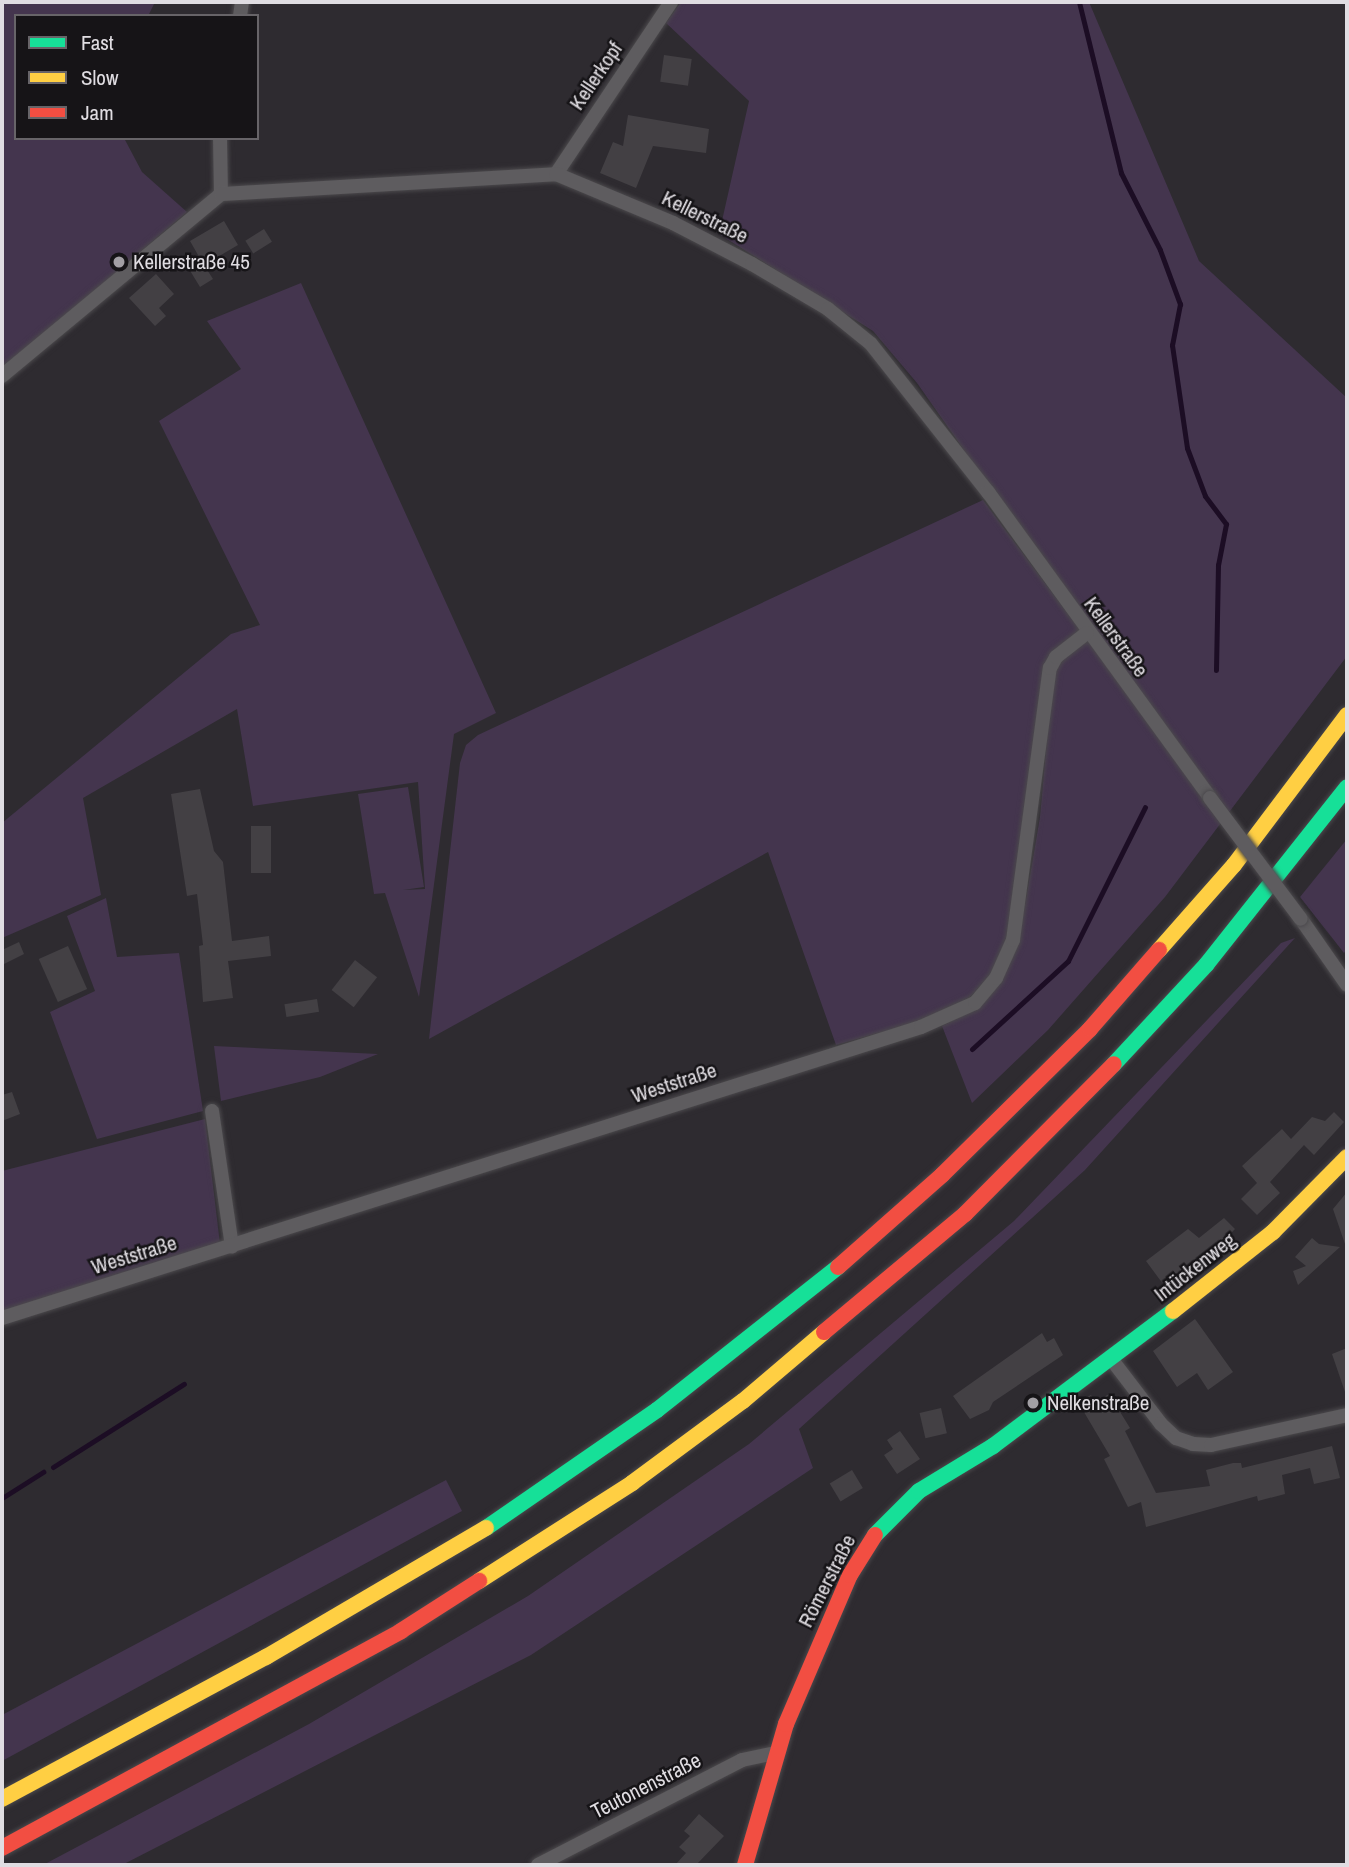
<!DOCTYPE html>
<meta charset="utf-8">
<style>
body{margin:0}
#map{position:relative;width:1349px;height:1867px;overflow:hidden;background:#2e2b30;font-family:"Archivo Narrow",sans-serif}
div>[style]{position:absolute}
.green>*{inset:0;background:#44354e}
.stream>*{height:5px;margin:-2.5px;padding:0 2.5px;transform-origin:2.5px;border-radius:2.5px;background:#1c0d24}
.building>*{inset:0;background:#434044;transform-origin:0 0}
.roads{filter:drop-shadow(0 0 2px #4b494c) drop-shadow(0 0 2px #4b494c)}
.street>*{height:14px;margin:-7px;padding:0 7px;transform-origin:7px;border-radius:7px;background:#5e5c5f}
.fast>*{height:16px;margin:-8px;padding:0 8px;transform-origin:8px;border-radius:8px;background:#16e098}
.slow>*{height:16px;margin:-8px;padding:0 8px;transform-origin:8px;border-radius:8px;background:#ffcf43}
.jam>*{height:16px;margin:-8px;padding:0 8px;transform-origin:8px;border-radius:8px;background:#f24e42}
.bridges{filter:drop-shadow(0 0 2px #4b494c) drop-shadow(0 0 2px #4b494c)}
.street-bridge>*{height:14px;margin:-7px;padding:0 7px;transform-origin:7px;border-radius:7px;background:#5e5c5f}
.dots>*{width:19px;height:19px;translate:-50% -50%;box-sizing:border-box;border:4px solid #161417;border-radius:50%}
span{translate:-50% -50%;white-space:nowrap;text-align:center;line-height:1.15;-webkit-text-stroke:5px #161417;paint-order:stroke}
.street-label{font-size:21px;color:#e0dde2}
.poi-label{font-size:21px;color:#e0dde2}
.left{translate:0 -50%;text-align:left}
.frame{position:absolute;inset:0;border:4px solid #e0dde2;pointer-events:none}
.legend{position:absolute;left:14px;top:14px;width:245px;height:126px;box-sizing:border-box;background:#161417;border:2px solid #676468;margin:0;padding:9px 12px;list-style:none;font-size:21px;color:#e0dde2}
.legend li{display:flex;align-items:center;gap:14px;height:35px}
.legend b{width:35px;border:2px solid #676468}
</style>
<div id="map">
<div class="green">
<i style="clip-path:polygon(2px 2px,155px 2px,148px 16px,16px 16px,16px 138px,124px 138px,142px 172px,187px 212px,2px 369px)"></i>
<i style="clip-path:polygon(681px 2px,1089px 2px,1199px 261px,1347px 398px,1347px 656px,1165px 897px,1048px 1030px,972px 1103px,942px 1026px,978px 1008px,1019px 940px,1040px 817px,1053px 672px,1059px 659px,1093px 634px,917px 383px,873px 331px,719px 234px,749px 101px,666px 23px)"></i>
<i style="clip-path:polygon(301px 283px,496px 713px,454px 734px,419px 997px,385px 893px,374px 894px,358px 794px,408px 787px,424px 887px,403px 890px,425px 889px,418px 782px,253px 806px,237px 709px,83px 798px,101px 895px,2px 938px,2px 823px,231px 634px,260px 625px,159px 421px,241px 369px,207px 321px)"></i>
<i style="clip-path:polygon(983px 500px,1082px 633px,1047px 659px,1006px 939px,990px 975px,970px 997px,924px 1020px,836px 1045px,768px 852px,429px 1039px,460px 763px,466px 745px,478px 735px)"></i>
<i style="clip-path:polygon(1347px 839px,1347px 949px,1344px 953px,1300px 897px)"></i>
<i style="clip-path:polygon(106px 898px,117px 957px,179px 953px,203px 1111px,97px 1139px,50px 1012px,95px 991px,67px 916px)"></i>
<i style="clip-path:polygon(1295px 938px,1085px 1170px,799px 1429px,813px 1468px,531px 1655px,122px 1865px,43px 1865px,309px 1724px,528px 1596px,749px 1444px,1014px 1221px,1281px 943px)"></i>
<i style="clip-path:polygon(214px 1046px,378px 1054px,320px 1077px,221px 1101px)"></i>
<i style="clip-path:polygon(205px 1119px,220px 1244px,2px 1311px,2px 1171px)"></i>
<i style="clip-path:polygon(446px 1480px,462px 1511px,2px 1761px,2px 1715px)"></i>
</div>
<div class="stream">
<i style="left:1079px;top:2px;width:176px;rotate:76.2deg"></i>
<i style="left:1121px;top:173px;width:86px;rotate:63.1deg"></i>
<i style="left:1160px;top:250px;width:58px;rotate:69.7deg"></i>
<i style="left:1180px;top:304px;width:42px;rotate:101deg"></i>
<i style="left:1172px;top:345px;width:104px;rotate:81.7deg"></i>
<i style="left:1187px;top:448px;width:51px;rotate:69.4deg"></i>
<i style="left:1205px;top:496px;width:35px;rotate:53deg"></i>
<i style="left:1226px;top:524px;width:42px;rotate:101deg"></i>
<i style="left:1218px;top:565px;width:105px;rotate:91.1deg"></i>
<i style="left:972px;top:1049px;width:130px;rotate:-42.5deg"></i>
<i style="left:1068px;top:961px;width:172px;rotate:-63.4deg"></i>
<i style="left:53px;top:1467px;width:155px;rotate:-32.4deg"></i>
<i style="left:2px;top:1498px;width:49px;rotate:-32.4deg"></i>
</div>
<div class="building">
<i style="left:664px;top:55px;width:28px;height:27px;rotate:8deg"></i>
<i style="clip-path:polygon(628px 115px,709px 129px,706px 153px,653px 146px,636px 188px,600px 173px,613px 142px,623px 146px)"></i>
<i style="clip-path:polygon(224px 221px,238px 245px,204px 265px,213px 279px,200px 287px,189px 269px,202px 262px,190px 241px)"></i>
<i style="left:264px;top:229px;width:15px;height:22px;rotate:58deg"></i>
<i style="clip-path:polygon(156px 274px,174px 294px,159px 308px,166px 316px,155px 326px,129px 298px)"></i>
<i style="clip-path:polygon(200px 789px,214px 851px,223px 862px,232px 941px,269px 936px,271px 956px,228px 961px,233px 998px,203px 1002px,199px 946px,203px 945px,197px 894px,187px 896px,171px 794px)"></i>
<i style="left:251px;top:826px;width:20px;height:47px"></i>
<i style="clip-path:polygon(19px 942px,24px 954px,2px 965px,2px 950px)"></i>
<i style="left:68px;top:946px;width:47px;height:32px;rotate:66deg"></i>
<i style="left:355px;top:960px;width:28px;height:38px;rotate:38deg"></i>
<i style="left:317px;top:999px;width:13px;height:33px;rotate:81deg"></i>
<i style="clip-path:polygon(12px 1092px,20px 1114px,2px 1121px,2px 1095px)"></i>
<i style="clip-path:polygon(1334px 1112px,1344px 1122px,1314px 1155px,1304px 1145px,1270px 1182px,1280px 1193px,1257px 1215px,1241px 1199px,1257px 1183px,1242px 1166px,1282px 1129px,1291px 1139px,1312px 1117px,1325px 1121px)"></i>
<i style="clip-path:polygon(1347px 1192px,1347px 1243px,1345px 1244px,1333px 1209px)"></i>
<i style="clip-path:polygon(1224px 1218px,1235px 1229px,1211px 1254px,1163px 1284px,1146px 1261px,1188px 1229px,1199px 1238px)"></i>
<i style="clip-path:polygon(1312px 1238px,1319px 1244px,1340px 1247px,1298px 1285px,1293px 1271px,1306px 1266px,1295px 1257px)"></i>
<i style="clip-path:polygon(1195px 1319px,1233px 1372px,1208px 1390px,1197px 1373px,1177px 1387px,1153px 1351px)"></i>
<i style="clip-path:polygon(1042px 1333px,1047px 1342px,1054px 1338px,1063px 1355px,993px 1402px,989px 1410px,970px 1419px,953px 1396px)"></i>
<i style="clip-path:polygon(1347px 1348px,1347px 1391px,1345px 1392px,1332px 1354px)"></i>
<i style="clip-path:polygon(1109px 1394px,1130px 1428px,1125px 1431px,1156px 1493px,1210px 1486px,1206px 1470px,1233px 1463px,1241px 1463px,1242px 1468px,1332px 1446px,1340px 1478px,1314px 1484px,1310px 1468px,1282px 1475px,1285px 1494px,1258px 1501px,1257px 1496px,1146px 1527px,1141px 1502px,1128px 1507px,1104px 1459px,1110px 1456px,1078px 1402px,1091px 1395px,1095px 1402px)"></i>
<i style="left:941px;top:1408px;width:26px;height:22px;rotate:77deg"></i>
<i style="clip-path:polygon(900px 1431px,920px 1459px,897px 1474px,884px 1455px,893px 1449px,887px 1440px)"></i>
<i style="left:852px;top:1470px;width:21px;height:26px;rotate:59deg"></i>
<i style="clip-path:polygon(699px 1814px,724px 1836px,696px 1865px,675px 1865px,686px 1853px,679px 1847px,690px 1836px,684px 1831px)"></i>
</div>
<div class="roads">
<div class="street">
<i style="left:240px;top:16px;width:14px;rotate:-82deg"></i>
<i style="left:220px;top:138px;width:56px;rotate:89deg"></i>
<i style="left:556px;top:174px;width:207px;rotate:-56.2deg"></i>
<i style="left:2px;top:376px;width:285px;rotate:-39.7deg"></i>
<i style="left:221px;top:194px;width:336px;rotate:-3.4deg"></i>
<i style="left:556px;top:174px;width:127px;rotate:22.7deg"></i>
<i style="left:673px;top:223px;width:89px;rotate:27.4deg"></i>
<i style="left:752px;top:264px;width:88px;rotate:30.6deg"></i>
<i style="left:828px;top:309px;width:55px;rotate:39.1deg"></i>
<i style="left:871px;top:344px;width:189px;rotate:51.7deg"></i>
<i style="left:988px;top:492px;width:378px;rotate:54deg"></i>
<i style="left:1301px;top:919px;width:80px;rotate:55.1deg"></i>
<i style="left:212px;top:1111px;width:137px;rotate:81.6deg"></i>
<i style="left:2px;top:1318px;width:964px;rotate:-17.57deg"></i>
<i style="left:921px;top:1027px;width:59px;rotate:-24deg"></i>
<i style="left:975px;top:1003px;width:33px;rotate:-50deg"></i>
<i style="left:996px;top:978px;width:42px;rotate:-65.9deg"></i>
<i style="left:1013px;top:940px;width:275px;rotate:-82.3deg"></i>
<i style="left:1050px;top:668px;width:13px;rotate:-61deg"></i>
<i style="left:1056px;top:657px;width:39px;rotate:-38deg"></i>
<i style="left:1112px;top:1360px;width:81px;rotate:52.6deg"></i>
<i style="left:1161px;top:1424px;width:21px;rotate:43deg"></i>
<i style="left:1176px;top:1438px;width:18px;rotate:19deg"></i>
<i style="left:1193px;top:1444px;width:18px;rotate:3deg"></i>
<i style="left:1211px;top:1445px;width:139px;rotate:-12.4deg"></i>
<i style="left:538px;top:1865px;width:229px;rotate:-27.2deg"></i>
<i style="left:742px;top:1760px;width:35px;rotate:-12deg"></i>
</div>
<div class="fast">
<i style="left:1114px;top:1064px;width:135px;rotate:-47.1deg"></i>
<i style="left:1206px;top:965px;width:227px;rotate:-51.6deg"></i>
<i style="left:486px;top:1528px;width:208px;rotate:-34.6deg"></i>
<i style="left:657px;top:1410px;width:231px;rotate:-38.3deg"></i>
<i style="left:875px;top:1535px;width:62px;rotate:-45deg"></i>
<i style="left:919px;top:1491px;width:87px;rotate:-31.3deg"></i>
<i style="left:993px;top:1446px;width:225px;rotate:-36.9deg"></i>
</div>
<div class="slow">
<i style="left:1159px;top:950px;width:113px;rotate:-48.6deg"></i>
<i style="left:1234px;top:865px;width:188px;rotate:-53deg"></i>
<i style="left:1173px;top:1311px;width:127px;rotate:-38.3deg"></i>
<i style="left:1273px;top:1232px;width:105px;rotate:-45.4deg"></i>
<i style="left:479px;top:1581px;width:182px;rotate:-32.6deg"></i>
<i style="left:632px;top:1483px;width:138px;rotate:-36.5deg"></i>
<i style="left:743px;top:1401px;width:106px;rotate:-40.4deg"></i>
<i style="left:2px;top:1799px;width:300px;rotate:-28.3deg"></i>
<i style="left:266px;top:1657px;width:255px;rotate:-30.4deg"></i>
</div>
<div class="jam">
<i style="left:838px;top:1267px;width:139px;rotate:-41.5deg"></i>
<i style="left:942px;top:1175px;width:208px;rotate:-44.6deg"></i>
<i style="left:1090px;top:1029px;width:105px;rotate:-48.9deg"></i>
<i style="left:824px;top:1332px;width:184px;rotate:-39.9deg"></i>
<i style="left:965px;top:1214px;width:211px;rotate:-45.2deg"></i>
<i style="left:2px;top:1848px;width:454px;rotate:-28.5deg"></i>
<i style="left:401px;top:1631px;width:93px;rotate:-32.7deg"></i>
<i style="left:745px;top:1865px;width:147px;rotate:-73.8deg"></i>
<i style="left:786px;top:1724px;width:162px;rotate:-66.8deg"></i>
<i style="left:850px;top:1575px;width:47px;rotate:-58deg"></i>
</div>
</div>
<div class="bridges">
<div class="street-bridge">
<i style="left:1210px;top:798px;width:151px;rotate:53.1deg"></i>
</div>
</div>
<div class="dots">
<i style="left:119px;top:262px;background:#a29fa4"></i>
<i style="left:1033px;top:1403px;background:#a29fa4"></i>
</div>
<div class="street-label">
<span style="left:596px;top:76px;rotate:-56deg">Kellerkopf</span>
<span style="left:705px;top:217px;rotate:26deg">Kellerstraße</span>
<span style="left:1116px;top:637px;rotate:54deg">Kellerstraße</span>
<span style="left:674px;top:1083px;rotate:-18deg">Weststraße</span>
<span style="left:134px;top:1255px;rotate:-17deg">Weststraße</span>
<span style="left:1195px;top:1267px;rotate:-38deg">Intückenweg</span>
<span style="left:827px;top:1581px;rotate:-63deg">Römerstraße</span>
<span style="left:646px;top:1786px;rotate:-27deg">Teutonenstraße</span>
</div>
<div class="poi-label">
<span class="left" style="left:133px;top:262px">Kellerstraße 45</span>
<span class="left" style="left:1047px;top:1403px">Nelkenstraße</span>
</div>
<div class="frame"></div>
<ul class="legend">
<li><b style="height:9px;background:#16e098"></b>Fast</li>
<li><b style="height:9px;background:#ffcf43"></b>Slow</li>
<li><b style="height:9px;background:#f24e42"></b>Jam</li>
</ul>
</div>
